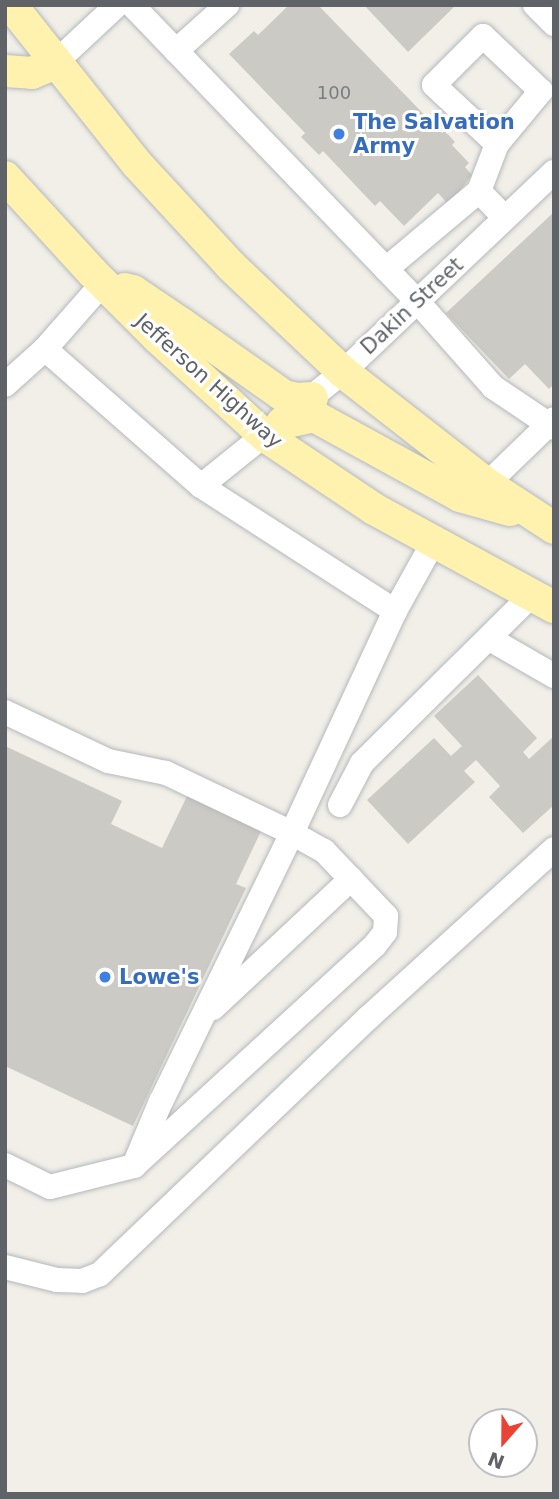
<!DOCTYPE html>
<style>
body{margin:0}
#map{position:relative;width:559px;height:1499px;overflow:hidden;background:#f1efe8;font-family:"DejaVu Sans",sans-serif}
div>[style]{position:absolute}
.building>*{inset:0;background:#cccac5}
.roads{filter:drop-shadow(0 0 2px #b5b8bc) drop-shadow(0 0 2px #b5b8bc)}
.minor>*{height:24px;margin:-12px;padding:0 12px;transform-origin:12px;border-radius:12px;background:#fff}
.major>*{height:32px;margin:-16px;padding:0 16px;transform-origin:16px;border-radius:16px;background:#fff2af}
.dots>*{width:19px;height:19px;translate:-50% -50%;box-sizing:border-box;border:4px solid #fff;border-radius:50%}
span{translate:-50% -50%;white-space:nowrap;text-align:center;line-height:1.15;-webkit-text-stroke:6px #fff;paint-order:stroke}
.number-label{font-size:18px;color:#7a7d7f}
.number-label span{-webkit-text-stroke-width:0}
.shop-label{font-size:21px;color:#366cbe;font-weight:700}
.left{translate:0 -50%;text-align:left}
.street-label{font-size:21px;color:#5f6368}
.frame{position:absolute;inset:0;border:7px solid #5f6368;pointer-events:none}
.north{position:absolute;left:468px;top:1408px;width:70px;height:70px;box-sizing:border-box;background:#fff;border:2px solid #bfc1c3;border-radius:50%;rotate:201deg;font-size:19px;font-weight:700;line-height:28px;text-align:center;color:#5f6368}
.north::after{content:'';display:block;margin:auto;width:24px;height:32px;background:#ea4335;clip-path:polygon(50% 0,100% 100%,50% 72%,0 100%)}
</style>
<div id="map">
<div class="building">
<i style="clip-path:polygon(289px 5px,318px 5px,442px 133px,445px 131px,455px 142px,452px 145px,469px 163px,465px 167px,472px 175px,449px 205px,438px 193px,404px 226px,380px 201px,375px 206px,323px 151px,319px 155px,301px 137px,305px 133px,229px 54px,254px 31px,258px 35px)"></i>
<i style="clip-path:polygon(364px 5px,456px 5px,408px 52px)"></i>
<i style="clip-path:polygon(554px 212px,554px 384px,549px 389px,525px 364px,509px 379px,446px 313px)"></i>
<i style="clip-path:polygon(478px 675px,537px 738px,523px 752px,529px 759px,554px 736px,554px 805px,523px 833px,489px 797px,500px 786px,476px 760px,464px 771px,475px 782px,408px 844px,367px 800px,434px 738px,451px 756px,462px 746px,434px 716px)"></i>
<i style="clip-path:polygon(5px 746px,122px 801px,111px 824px,162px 848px,188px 794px,262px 829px,236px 884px,246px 888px,133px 1126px,5px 1066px)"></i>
</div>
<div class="roads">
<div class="minor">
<i style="left:132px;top:5px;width:411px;rotate:46.1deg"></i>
<i style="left:417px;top:301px;width:115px;rotate:48.5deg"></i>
<i style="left:493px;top:387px;width:73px;rotate:33.9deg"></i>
<i style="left:535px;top:5px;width:27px;rotate:45deg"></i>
<i style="left:176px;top:51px;width:69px;rotate:-42deg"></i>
<i style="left:55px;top:63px;width:85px;rotate:-43.1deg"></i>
<i style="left:479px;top:191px;width:50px;rotate:-69deg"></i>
<i style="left:497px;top:144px;width:69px;rotate:-50.3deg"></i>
<i style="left:541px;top:91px;width:80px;rotate:-136.5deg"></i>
<i style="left:483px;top:36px;width:69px;rotate:135deg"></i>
<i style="left:434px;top:85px;width:86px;rotate:43.1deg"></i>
<i style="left:386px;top:269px;width:121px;rotate:-40deg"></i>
<i style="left:479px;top:191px;width:37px;rotate:46deg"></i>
<i style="left:45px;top:349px;width:88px;rotate:-48.7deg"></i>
<i style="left:5px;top:385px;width:54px;rotate:-42deg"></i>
<i style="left:45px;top:349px;width:208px;rotate:41.3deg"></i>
<i style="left:201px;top:486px;width:231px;rotate:32.8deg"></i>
<i style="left:395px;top:611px;width:245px;rotate:114.9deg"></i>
<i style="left:292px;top:833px;width:140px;rotate:-154.5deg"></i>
<i style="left:166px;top:773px;width:59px;rotate:-168.3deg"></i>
<i style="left:108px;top:761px;width:114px;rotate:-154.6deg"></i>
<i style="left:487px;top:484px;width:93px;rotate:-44.1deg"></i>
<i style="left:201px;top:486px;width:182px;rotate:-38.8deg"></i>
<i style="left:343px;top:372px;width:291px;rotate:-43.5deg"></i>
<i style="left:395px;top:611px;width:80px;rotate:-60.9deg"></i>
<i style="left:490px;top:639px;width:74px;rotate:30deg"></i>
<i style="left:340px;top:805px;width:47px;rotate:-62.4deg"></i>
<i style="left:362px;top:763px;width:239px;rotate:-44.7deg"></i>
<i style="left:213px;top:1008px;width:189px;rotate:-43.1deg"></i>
<i style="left:5px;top:1165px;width:50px;rotate:26.1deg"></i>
<i style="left:50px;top:1187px;width:87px;rotate:-14deg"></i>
<i style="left:134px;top:1166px;width:327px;rotate:-42.5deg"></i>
<i style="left:375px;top:945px;width:16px;rotate:-52deg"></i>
<i style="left:385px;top:932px;width:16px;rotate:-86deg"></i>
<i style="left:386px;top:916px;width:90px;rotate:-133.6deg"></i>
<i style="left:324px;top:851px;width:37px;rotate:-151deg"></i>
<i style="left:292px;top:833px;width:298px;rotate:116deg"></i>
<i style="left:161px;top:1101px;width:70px;rotate:112.6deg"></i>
<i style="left:5px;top:1267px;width:54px;rotate:14deg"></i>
<i style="left:57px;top:1280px;width:25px;rotate:2deg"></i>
<i style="left:82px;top:1281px;width:19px;rotate:-21deg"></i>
<i style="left:100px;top:1274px;width:372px;rotate:-43.7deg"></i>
<i style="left:369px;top:1017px;width:250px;rotate:-42.2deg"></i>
</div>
<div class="major">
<i style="left:11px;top:5px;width:203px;rotate:51.6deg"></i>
<i style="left:137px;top:164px;width:139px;rotate:47.3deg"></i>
<i style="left:231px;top:266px;width:154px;rotate:43.4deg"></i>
<i style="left:343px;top:372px;width:182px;rotate:37.9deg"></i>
<i style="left:487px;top:484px;width:80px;rotate:33.3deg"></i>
<i style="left:5px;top:71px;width:27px;rotate:4deg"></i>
<i style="left:32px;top:73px;width:25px;rotate:-23deg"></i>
<i style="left:5px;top:177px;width:129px;rotate:47.5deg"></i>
<i style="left:92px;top:272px;width:93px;rotate:45deg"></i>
<i style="left:158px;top:338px;width:145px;rotate:42.5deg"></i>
<i style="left:265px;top:436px;width:131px;rotate:33.8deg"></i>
<i style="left:374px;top:509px;width:205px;rotate:28.6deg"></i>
<i style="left:125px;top:289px;width:8px;rotate:14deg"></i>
<i style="left:133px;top:291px;width:59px;rotate:34deg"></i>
<i style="left:182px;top:324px;width:125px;rotate:35.2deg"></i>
<i style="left:284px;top:396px;width:13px;rotate:13deg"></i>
<i style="left:297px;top:399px;width:15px;rotate:-4deg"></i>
<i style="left:282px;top:423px;width:33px;rotate:-12deg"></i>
<i style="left:314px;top:416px;width:166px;rotate:28.7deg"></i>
<i style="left:460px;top:496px;width:52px;rotate:15.6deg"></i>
</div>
</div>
<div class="dots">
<i style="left:339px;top:134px;background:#3f7fe0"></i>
<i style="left:105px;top:977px;background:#3f7fe0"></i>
</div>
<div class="number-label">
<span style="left:334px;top:93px">100</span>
</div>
<div class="shop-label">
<span class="left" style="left:353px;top:134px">The Salvation<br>Army</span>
<span class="left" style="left:119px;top:977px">Lowe's</span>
</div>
<div class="street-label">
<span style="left:412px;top:306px;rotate:-43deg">Dakin Street</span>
<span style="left:209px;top:381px;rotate:42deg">Jefferson Highway</span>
</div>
<div class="frame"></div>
<div class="north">N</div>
</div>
